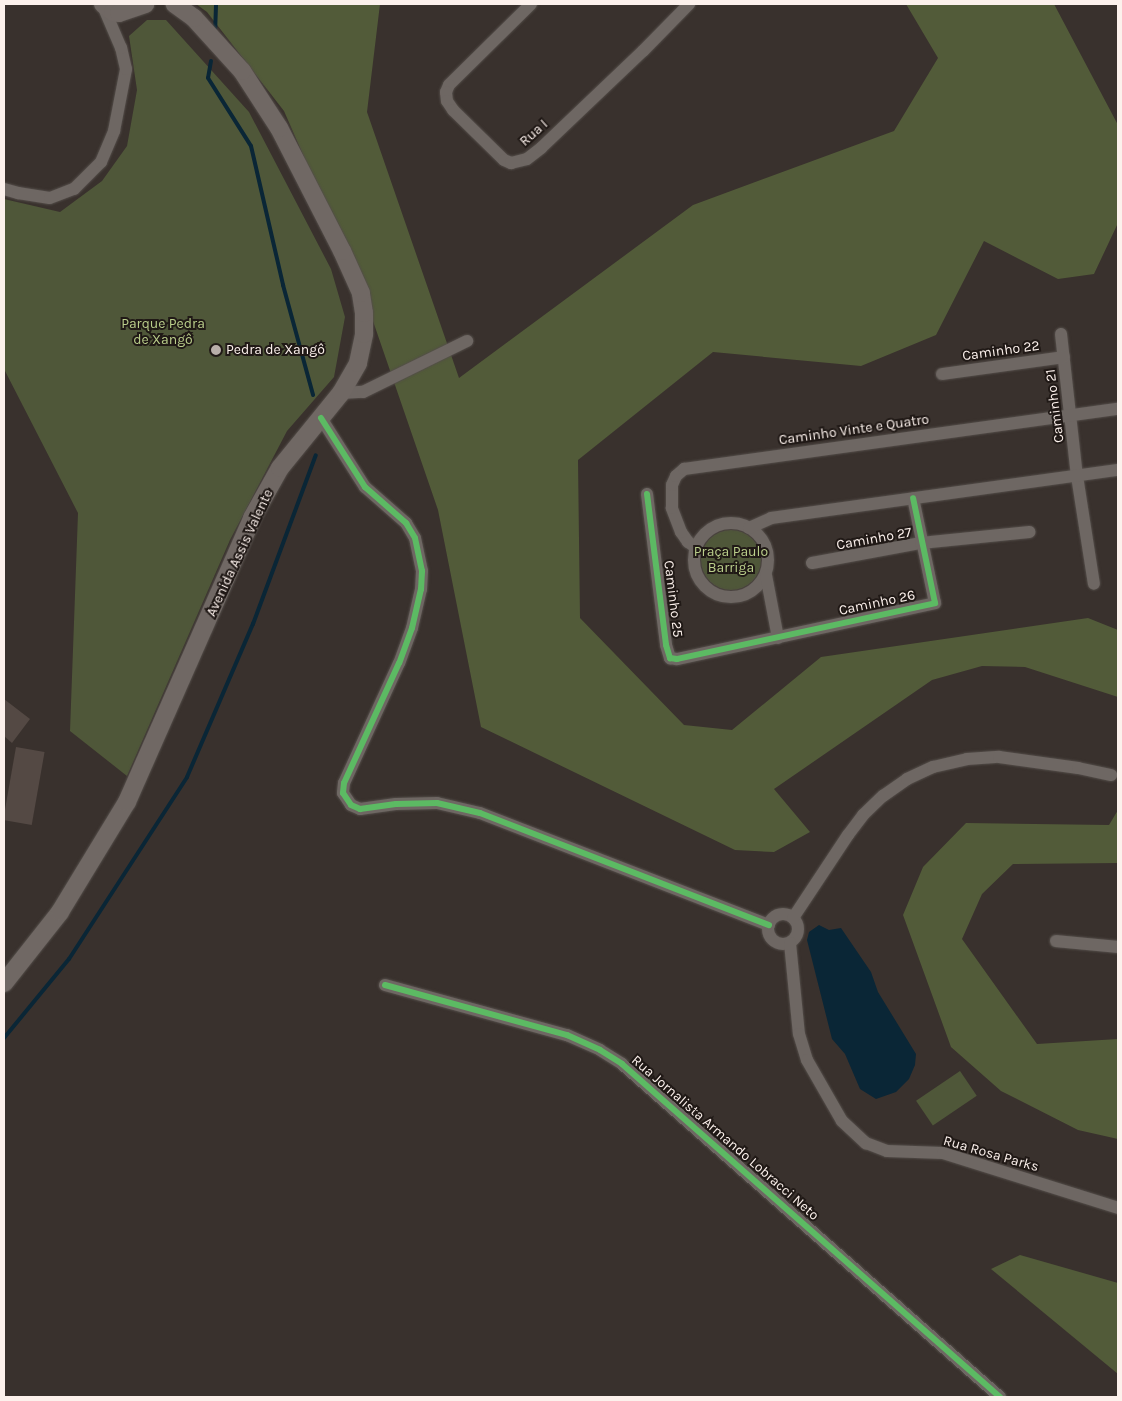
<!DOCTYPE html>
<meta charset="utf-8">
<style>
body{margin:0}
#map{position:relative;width:1122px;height:1401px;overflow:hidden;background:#39312d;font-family:Karla,sans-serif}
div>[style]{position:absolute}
.green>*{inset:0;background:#4f5739;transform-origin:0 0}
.round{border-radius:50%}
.forest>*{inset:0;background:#525b39}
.water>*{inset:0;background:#0a2636}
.stream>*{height:4px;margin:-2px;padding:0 2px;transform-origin:2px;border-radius:2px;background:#0a2636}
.building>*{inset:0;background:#544944;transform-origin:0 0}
.roads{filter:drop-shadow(0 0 1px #534d49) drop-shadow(0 0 1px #534d49)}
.minor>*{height:12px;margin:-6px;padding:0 6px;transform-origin:6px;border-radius:6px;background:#6e6763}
.minor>.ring{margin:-6px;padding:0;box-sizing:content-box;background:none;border:12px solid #6e6763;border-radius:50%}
.secondary>*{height:18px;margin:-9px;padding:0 9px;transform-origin:9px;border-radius:9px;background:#706864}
.cycleway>*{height:6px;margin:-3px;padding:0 3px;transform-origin:3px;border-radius:3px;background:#5cba63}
.dots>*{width:14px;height:14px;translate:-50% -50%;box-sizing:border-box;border:2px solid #201916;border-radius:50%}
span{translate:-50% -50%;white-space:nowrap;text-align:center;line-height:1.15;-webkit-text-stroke:4px #201916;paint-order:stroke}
.street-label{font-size:14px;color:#fcf1ec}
.park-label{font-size:14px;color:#bace8b}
.poi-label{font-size:14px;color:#fcf1ec}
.left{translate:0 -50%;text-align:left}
.frame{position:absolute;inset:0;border:5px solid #fcf1ec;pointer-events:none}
</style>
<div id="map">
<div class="green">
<i style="clip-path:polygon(147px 20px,166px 20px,249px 112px,331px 269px,345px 317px,334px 377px,287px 431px,230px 540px,127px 776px,70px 731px,78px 513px,4px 369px,4px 199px,60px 212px,102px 181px,127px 146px,137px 90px,129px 36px)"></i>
<i class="round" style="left:701px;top:530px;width:60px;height:60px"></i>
<i style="left:960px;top:1071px;width:30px;height:53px;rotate:56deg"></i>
</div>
<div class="forest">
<i style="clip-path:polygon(196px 4px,380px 4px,367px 112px,459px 378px,693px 205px,894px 131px,938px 58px,906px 4px,1054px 4px,1118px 125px,1118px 223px,1094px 274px,1058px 279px,984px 241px,936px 335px,861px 366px,713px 352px,578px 460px,580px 618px,684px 725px,732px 730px,821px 657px,1088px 618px,1118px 630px,1118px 697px,1025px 667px,982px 666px,932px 680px,774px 789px,810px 832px,774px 852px,735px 850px,481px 727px,438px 510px,364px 295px,284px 111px,207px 12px)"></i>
<i style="clip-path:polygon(1118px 810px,1118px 863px,1013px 864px,982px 894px,962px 939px,1037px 1044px,1118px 1039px,1118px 1139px,1078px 1130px,1001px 1091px,951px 1047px,903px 915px,923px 867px,966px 823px,1109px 825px)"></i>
<i style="clip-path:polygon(1020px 1255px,1118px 1283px,1118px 1374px,991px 1269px)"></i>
</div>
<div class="water">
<i style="clip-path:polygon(819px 925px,829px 930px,841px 928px,871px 972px,878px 992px,916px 1054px,915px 1065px,909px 1079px,896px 1092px,876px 1099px,860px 1089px,845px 1054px,832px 1039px,807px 940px,809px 932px)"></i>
</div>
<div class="stream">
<i style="left:215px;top:34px;width:30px;rotate:-88deg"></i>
<i style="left:211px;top:61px;width:17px;rotate:100deg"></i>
<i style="left:208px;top:78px;width:80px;rotate:57.7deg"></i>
<i style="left:251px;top:146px;width:143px;rotate:77deg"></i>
<i style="left:283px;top:285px;width:114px;rotate:74.7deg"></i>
<i style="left:4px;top:1038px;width:102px;rotate:-50.6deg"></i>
<i style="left:69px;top:959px;width:217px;rotate:-57deg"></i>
<i style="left:187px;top:777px;width:167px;rotate:-66.7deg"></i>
<i style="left:253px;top:624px;width:180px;rotate:-69.6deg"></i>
</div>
<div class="building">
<i style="clip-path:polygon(4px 699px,30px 719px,12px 743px,4px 736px)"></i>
<i style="left:16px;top:747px;width:29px;height:74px;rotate:10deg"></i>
</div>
<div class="roads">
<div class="minor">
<i style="left:531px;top:4px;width:115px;rotate:135.4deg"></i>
<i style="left:449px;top:85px;width:8px;rotate:113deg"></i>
<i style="left:446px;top:92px;width:9px;rotate:84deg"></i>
<i style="left:447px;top:101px;width:11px;rotate:56deg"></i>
<i style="left:453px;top:110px;width:71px;rotate:44.4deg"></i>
<i style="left:504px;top:160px;width:8px;rotate:23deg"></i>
<i style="left:511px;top:163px;width:16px;rotate:-14deg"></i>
<i style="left:527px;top:159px;width:18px;rotate:-38deg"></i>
<i style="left:541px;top:148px;width:141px;rotate:-43.6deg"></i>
<i style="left:643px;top:51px;width:66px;rotate:-45.6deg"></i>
<i style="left:4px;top:189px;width:15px;rotate:16deg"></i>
<i style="left:18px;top:193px;width:32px;rotate:9deg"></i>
<i style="left:50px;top:198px;width:26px;rotate:-21deg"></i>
<i style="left:74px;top:189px;width:38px;rotate:-45deg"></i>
<i style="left:101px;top:162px;width:34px;rotate:-67deg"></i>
<i style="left:114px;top:131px;width:63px;rotate:-79deg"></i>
<i style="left:126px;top:69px;width:22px;rotate:-103deg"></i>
<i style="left:121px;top:48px;width:46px;rotate:-113.2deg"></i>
<i style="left:1061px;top:334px;width:143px;rotate:83.6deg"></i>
<i style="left:1077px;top:476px;width:109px;rotate:81.1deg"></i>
<i style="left:942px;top:374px;width:123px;rotate:-7.9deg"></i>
<i style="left:341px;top:393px;width:22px;rotate:-3deg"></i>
<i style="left:363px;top:392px;width:116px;rotate:-26.1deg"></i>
<i style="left:321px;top:418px;width:82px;rotate:57.5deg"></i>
<i style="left:365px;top:487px;width:55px;rotate:41.3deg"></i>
<i style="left:406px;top:523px;width:17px;rotate:59deg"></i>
<i style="left:415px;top:538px;width:34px;rotate:78deg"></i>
<i style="left:422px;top:571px;width:18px;rotate:93deg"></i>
<i style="left:421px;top:589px;width:40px;rotate:103deg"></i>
<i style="left:412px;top:628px;width:37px;rotate:110deg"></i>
<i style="left:399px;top:663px;width:132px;rotate:114.6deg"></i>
<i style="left:344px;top:783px;width:10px;rotate:96deg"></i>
<i style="left:343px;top:793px;width:14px;rotate:56deg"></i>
<i style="left:351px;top:805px;width:10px;rotate:24deg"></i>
<i style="left:360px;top:809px;width:36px;rotate:-8deg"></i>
<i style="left:396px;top:804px;width:41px;rotate:-1.4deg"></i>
<i style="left:437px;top:803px;width:44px;rotate:13.1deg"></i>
<i style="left:480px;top:813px;width:310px;rotate:21.2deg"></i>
<i style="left:647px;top:494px;width:152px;rotate:82.8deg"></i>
<i style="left:666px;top:645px;width:14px;rotate:73deg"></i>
<i style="left:670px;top:658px;width:7px;rotate:8deg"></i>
<i style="left:677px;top:659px;width:264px;rotate:-12.2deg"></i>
<i style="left:935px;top:603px;width:107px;rotate:-101.8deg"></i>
<i class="ring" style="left:694px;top:523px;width:62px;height:62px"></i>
<i style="left:749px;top:528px;width:24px;rotate:-24deg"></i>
<i style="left:771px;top:518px;width:350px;rotate:-7.9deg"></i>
<i style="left:695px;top:547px;width:9px;rotate:-144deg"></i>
<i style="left:688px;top:542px;width:12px;rotate:-125deg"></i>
<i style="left:681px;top:532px;width:26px;rotate:-111deg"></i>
<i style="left:672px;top:508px;width:23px;rotate:-90deg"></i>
<i style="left:672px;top:485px;width:10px;rotate:-66deg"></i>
<i style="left:676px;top:476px;width:11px;rotate:-41deg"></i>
<i style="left:684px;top:469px;width:438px;rotate:-7.9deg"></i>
<i style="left:812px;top:563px;width:111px;rotate:-10.4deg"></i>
<i style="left:921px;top:543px;width:109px;rotate:-5.8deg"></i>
<i style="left:766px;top:575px;width:64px;rotate:79.2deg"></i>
<i class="ring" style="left:768px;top:914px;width:18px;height:18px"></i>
<i style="left:793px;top:918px;width:100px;rotate:-56.5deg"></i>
<i style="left:848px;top:835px;width:25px;rotate:-53deg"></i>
<i style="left:863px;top:815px;width:28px;rotate:-44deg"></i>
<i style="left:883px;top:796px;width:29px;rotate:-35deg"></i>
<i style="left:907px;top:779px;width:29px;rotate:-25deg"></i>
<i style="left:933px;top:767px;width:35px;rotate:-13deg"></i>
<i style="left:967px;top:759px;width:32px;rotate:-4deg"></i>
<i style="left:999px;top:757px;width:80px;rotate:7.9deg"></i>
<i style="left:1078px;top:768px;width:34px;rotate:12deg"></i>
<i style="left:1056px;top:941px;width:62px;rotate:5.5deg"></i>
<i style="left:790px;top:943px;width:91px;rotate:84.4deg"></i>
<i style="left:799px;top:1034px;width:27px;rotate:73deg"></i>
<i style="left:807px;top:1060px;width:70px;rotate:60.2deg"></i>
<i style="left:842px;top:1121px;width:33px;rotate:43deg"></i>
<i style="left:866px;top:1143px;width:22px;rotate:21deg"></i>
<i style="left:887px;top:1151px;width:56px;rotate:2deg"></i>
<i style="left:943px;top:1153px;width:183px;rotate:17.4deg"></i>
<i style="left:385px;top:985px;width:189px;rotate:15.4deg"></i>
<i style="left:567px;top:1035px;width:36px;rotate:24deg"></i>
<i style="left:600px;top:1050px;width:26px;rotate:32deg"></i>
<i style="left:622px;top:1064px;width:504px;rotate:41.38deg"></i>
</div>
<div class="secondary">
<i style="left:103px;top:4px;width:13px;rotate:39deg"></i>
<i style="left:113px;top:12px;width:6px;rotate:9deg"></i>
<i style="left:119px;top:13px;width:28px;rotate:-19deg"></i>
<i style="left:4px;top:983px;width:90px;rotate:-51.7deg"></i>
<i style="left:60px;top:912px;width:129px;rotate:-58.7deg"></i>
<i style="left:127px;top:802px;width:310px;rotate:-66.2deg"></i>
<i style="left:252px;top:518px;width:57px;rotate:-60.8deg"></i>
<i style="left:280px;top:468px;width:97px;rotate:-50.9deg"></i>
<i style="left:341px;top:393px;width:34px;rotate:-60deg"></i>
<i style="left:358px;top:363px;width:30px;rotate:-78deg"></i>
<i style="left:364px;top:334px;width:21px;rotate:-90deg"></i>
<i style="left:364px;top:313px;width:20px;rotate:-99deg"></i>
<i style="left:361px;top:293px;width:46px;rotate:-114.3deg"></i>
<i style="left:342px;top:251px;width:138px;rotate:-117.1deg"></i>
<i style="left:279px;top:128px;width:68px;rotate:-123deg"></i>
<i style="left:242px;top:71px;width:72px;rotate:-132.2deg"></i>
<i style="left:194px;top:18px;width:24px;rotate:-144deg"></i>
</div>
</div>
<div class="cycleway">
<i style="left:321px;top:418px;width:82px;rotate:57.5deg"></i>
<i style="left:365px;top:487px;width:55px;rotate:41.3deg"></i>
<i style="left:406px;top:523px;width:17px;rotate:59deg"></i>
<i style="left:415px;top:538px;width:34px;rotate:78deg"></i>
<i style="left:422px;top:571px;width:18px;rotate:93deg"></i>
<i style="left:421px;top:589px;width:40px;rotate:103deg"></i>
<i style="left:412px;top:628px;width:37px;rotate:110deg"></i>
<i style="left:399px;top:663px;width:132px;rotate:114.6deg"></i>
<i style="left:344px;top:783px;width:10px;rotate:96deg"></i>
<i style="left:343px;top:793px;width:14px;rotate:56deg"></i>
<i style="left:351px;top:805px;width:10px;rotate:24deg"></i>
<i style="left:360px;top:809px;width:36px;rotate:-8deg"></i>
<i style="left:396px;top:804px;width:41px;rotate:-1.4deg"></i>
<i style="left:437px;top:803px;width:44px;rotate:13.1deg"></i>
<i style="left:480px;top:813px;width:310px;rotate:21.2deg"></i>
<i style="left:647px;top:494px;width:152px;rotate:82.8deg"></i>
<i style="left:666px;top:645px;width:14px;rotate:73deg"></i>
<i style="left:670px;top:658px;width:7px;rotate:8deg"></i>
<i style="left:677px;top:659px;width:264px;rotate:-12.2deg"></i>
<i style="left:935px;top:603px;width:107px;rotate:-101.8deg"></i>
<i style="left:385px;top:985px;width:189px;rotate:15.4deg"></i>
<i style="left:567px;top:1035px;width:36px;rotate:24deg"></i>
<i style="left:600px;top:1050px;width:26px;rotate:32deg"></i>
<i style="left:622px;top:1064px;width:504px;rotate:41.38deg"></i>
</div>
<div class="dots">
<i style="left:216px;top:350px;background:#b8aea9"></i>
</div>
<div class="street-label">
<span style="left:534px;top:133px;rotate:-42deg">Rua I</span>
<span style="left:1001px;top:351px;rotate:-8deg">Caminho 22</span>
<span style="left:1055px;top:406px;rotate:-97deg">Caminho 21</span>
<span style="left:854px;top:430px;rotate:-8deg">Caminho Vinte e Quatro</span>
<span style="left:874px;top:539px;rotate:-10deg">Caminho 27</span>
<span style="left:240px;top:553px;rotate:-65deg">Avenida Assis Valente</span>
<span style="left:673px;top:599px;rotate:83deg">Caminho 25</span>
<span style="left:877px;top:603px;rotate:-12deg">Caminho 26</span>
<span style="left:725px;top:1138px;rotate:41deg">Rua Jornalista Armando Lobracci Neto</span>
<span style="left:991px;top:1154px;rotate:16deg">Rua Rosa Parks</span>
</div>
<div class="park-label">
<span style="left:163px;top:332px">Parque Pedra<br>de Xangô</span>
<span style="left:731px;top:560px">Praça Paulo<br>Barriga</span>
</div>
<div class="poi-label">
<span class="left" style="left:226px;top:350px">Pedra de Xangô</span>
</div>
<div class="frame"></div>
</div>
